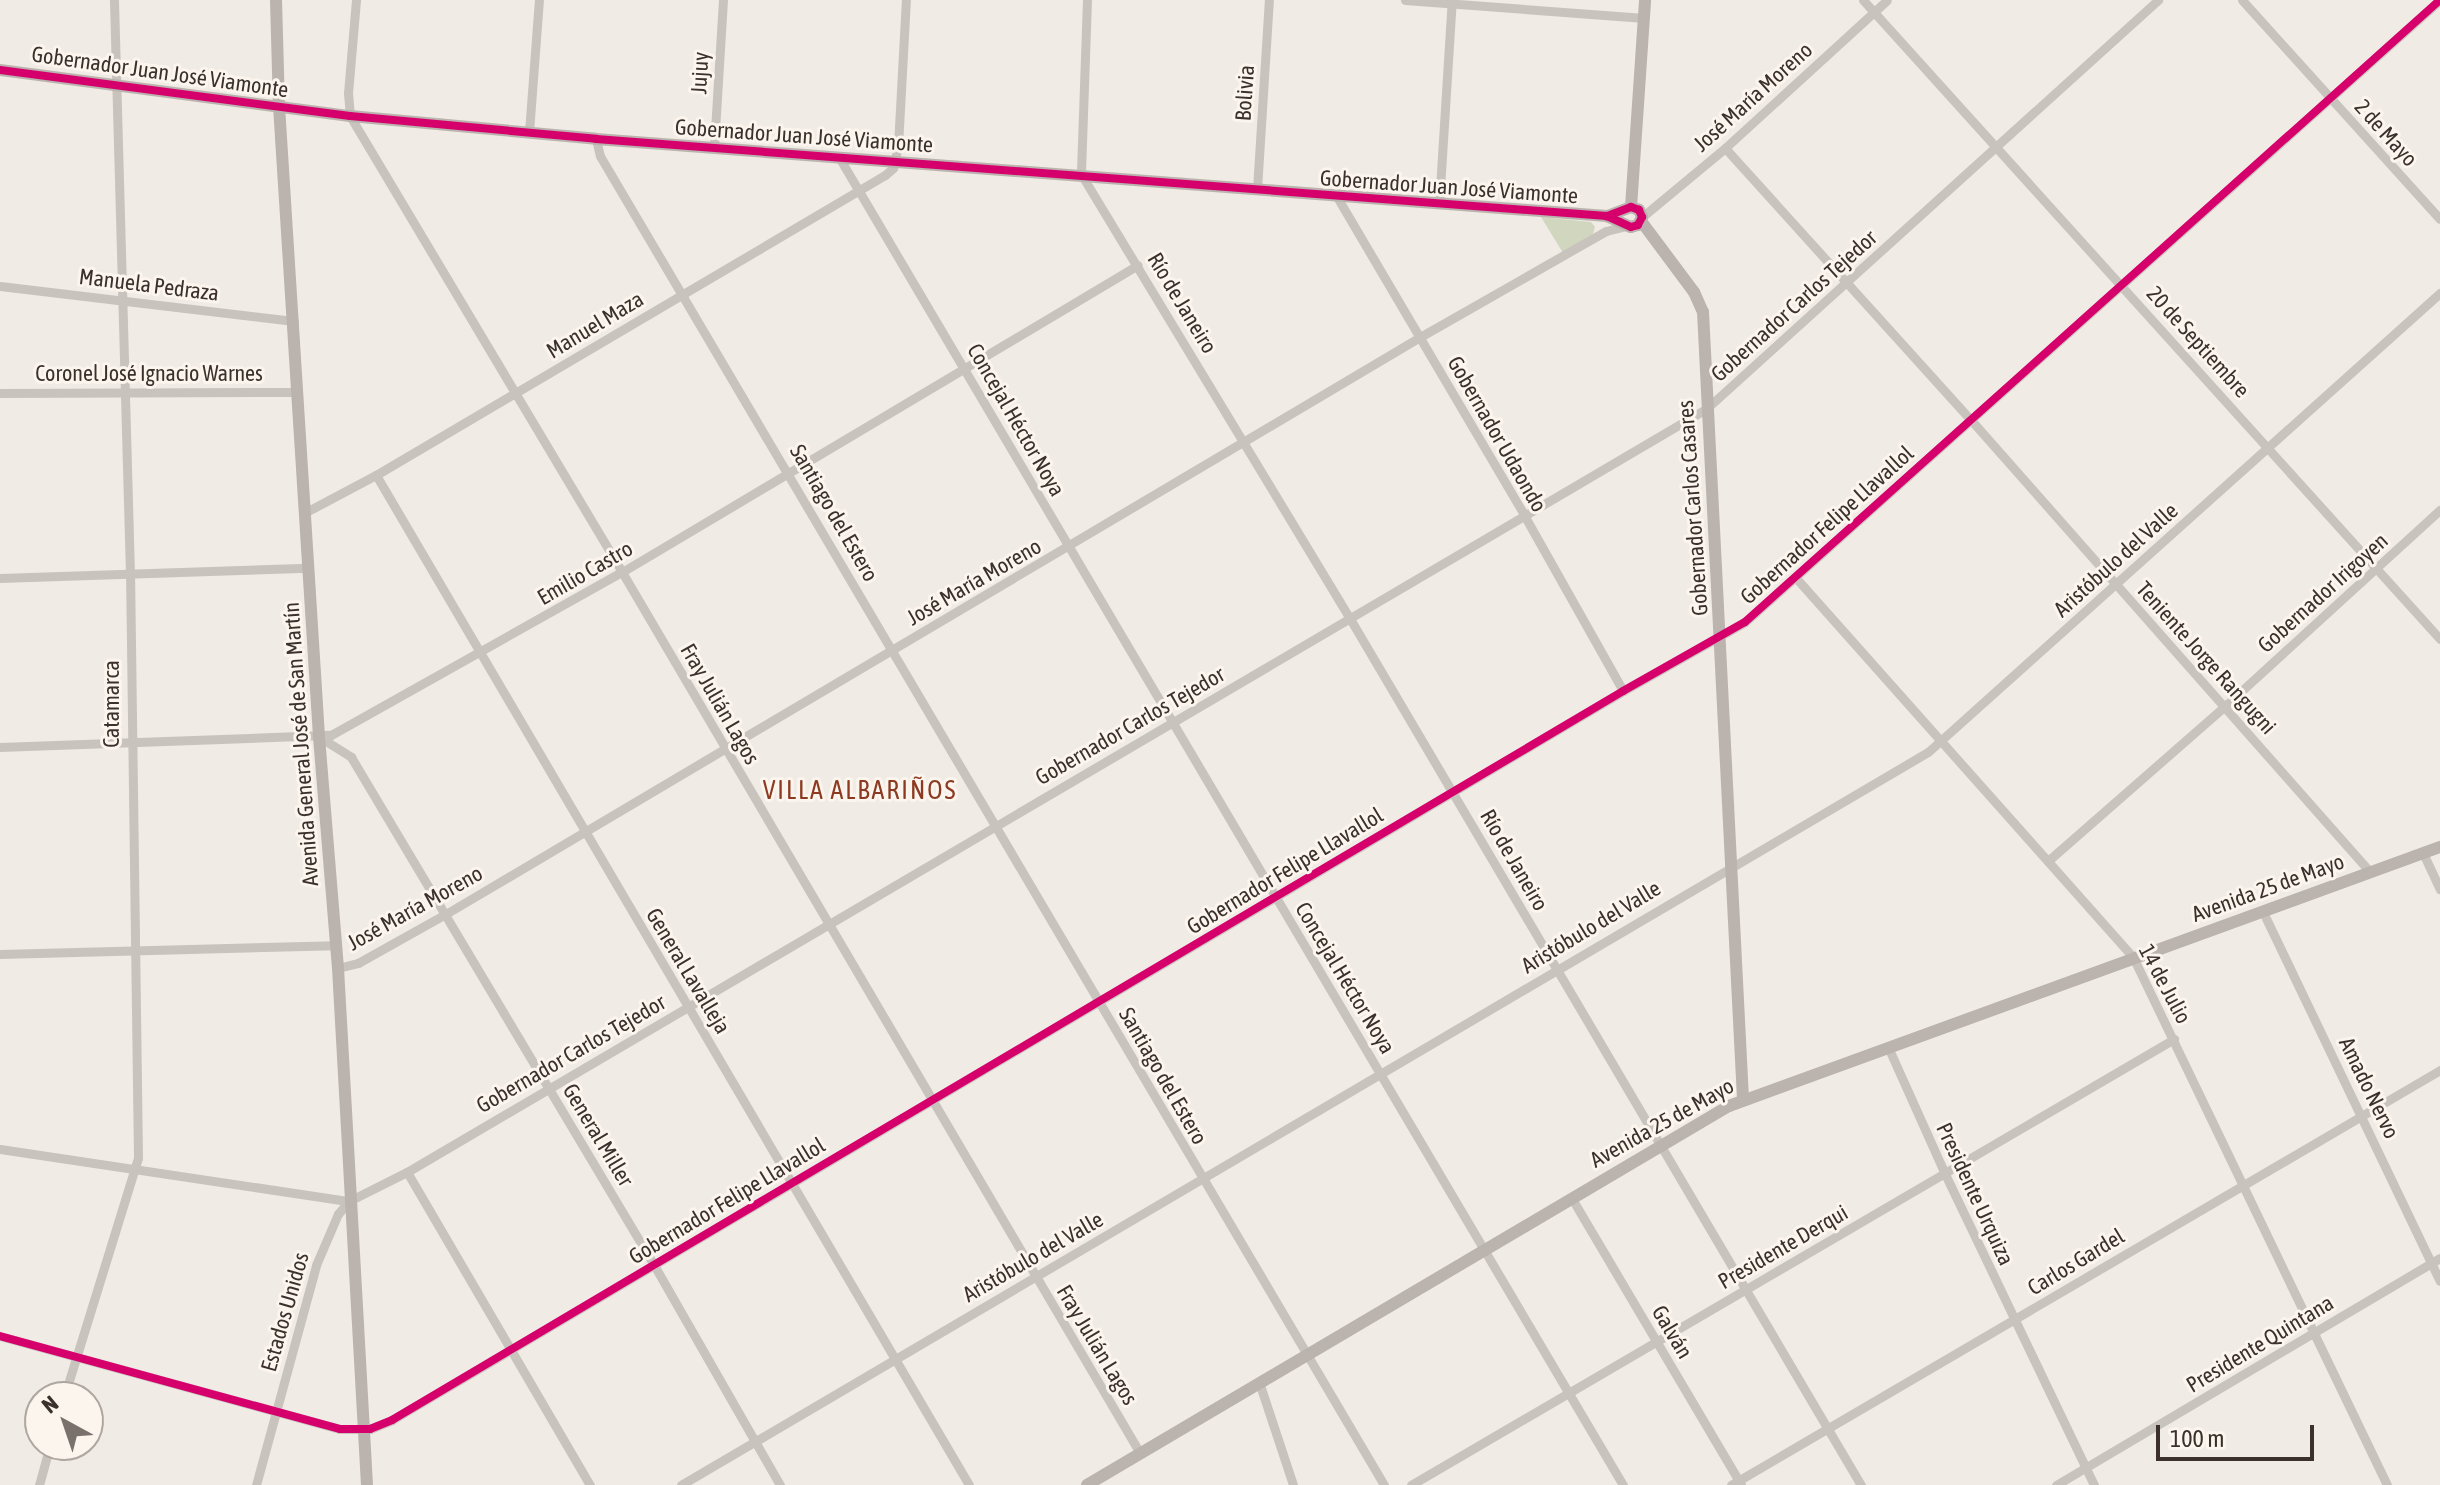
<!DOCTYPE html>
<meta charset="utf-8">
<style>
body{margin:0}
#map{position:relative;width:2440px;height:1485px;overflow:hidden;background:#f0ebe5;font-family:"Asap Condensed",sans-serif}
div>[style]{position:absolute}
.green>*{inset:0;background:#d1d6bf}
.street>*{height:9px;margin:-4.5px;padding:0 4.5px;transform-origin:4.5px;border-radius:4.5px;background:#c9c3be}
.secondary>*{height:12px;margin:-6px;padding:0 6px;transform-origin:6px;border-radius:6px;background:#bab3ae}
.cycleway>*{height:8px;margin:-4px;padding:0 4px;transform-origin:4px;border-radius:4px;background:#d6006c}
span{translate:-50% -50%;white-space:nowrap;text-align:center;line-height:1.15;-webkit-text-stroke:6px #fbf5ee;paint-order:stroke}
.street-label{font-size:22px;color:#3b302b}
.quarter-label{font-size:26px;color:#8c3b22;letter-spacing:2px}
.north{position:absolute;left:24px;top:1381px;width:80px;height:80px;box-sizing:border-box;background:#fbf5ee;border:2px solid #aea6a0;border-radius:50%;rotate:320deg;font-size:22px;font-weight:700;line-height:32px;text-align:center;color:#3b302b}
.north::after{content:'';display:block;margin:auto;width:28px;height:36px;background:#7a716c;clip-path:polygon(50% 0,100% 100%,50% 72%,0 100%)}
.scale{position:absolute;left:2156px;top:1425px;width:158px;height:36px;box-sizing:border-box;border:4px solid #3b302b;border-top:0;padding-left:10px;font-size:24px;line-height:28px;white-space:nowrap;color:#3b302b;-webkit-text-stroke:6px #fbf5ee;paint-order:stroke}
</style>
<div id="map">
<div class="green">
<i style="clip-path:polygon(1541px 217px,1591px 222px,1595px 227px,1593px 234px,1563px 253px)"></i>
</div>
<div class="street">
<i style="left:356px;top:0;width:93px;rotate:94.9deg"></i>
<i style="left:348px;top:93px;width:23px;rotate:85deg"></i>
<i style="left:350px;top:116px;width:531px;rotate:59.18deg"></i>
<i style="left:622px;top:572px;width:1022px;rotate:59.55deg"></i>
<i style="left:1087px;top:0;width:174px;rotate:92deg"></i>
<i style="left:1081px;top:174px;width:518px;rotate:58.83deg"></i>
<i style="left:1349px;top:617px;width:1008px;rotate:59.47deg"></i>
<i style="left:1405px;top:0;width:240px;rotate:4.3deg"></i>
<i style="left:1863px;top:0;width:861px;rotate:47.92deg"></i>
<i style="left:2242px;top:0;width:295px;rotate:47.9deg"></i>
<i style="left:529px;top:132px;width:132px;rotate:-85.7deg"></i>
<i style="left:596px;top:139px;width:17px;rotate:77deg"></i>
<i style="left:600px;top:156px;width:1543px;rotate:59.46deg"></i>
<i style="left:714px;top:147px;width:147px;rotate:-86.5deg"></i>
<i style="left:1725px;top:148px;width:367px;rotate:47.9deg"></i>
<i style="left:1971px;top:420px;width:603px;rotate:48.56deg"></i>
<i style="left:840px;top:159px;width:1540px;rotate:59.44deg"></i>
<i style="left:1257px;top:189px;width:189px;rotate:-86.4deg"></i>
<i style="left:1337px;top:197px;width:369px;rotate:59.5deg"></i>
<i style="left:1524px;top:515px;width:202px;rotate:60.6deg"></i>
<i style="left:1439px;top:204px;width:204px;rotate:-86.4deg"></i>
<i style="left:1642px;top:217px;width:108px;rotate:-39.7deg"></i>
<i style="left:1725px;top:148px;width:219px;rotate:-42.4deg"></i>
<i style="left:0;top:286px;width:296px;rotate:6.8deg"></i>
<i style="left:0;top:393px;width:298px;rotate:-0.2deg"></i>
<i style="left:376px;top:475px;width:1171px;rotate:59.58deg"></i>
<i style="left:306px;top:512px;width:79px;rotate:-27.9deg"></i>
<i style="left:376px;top:475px;width:591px;rotate:-30.51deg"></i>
<i style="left:885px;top:175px;width:11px;rotate:-41deg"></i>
<i style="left:893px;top:168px;width:23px;rotate:-77deg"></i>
<i style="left:898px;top:146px;width:146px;rotate:-86.9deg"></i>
<i style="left:0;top:578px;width:309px;rotate:-1.9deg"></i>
<i style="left:1796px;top:578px;width:507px;rotate:48.36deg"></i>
<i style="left:2133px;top:957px;width:586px;rotate:64.31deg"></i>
<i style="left:321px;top:738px;width:36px;rotate:32deg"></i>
<i style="left:351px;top:757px;width:592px;rotate:59.19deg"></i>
<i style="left:654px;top:1265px;width:254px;rotate:60.2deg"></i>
<i style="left:0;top:747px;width:331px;rotate:-2.1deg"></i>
<i style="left:331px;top:735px;width:334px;rotate:-29.3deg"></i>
<i style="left:622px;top:572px;width:600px;rotate:-30.75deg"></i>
<i style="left:2423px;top:853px;width:40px;rotate:65deg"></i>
<i style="left:2049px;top:860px;width:234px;rotate:-41.2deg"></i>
<i style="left:2225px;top:706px;width:291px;rotate:-42.4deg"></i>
<i style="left:2263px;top:912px;width:409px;rotate:64.4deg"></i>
<i style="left:0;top:954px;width:335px;rotate:-1.5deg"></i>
<i style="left:338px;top:968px;width:21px;rotate:-14deg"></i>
<i style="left:358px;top:963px;width:98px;rotate:-29.2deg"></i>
<i style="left:444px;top:915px;width:1134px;rotate:-30.63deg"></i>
<i style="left:1420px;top:337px;width:214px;rotate:-29.7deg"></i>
<i style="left:1606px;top:231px;width:21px;rotate:-14deg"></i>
<i style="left:1888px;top:1047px;width:139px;rotate:65.8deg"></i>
<i style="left:1945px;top:1174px;width:345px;rotate:64.4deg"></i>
<i style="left:0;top:1149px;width:353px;rotate:8.5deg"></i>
<i style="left:349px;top:1201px;width:65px;rotate:-26.6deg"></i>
<i style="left:407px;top:1172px;width:1507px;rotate:-30.43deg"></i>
<i style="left:1706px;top:409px;width:610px;rotate:-42.14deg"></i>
<i style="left:407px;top:1172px;width:363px;rotate:59.7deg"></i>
<i style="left:1571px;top:1197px;width:334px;rotate:59.4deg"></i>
<i style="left:0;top:1336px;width:352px;rotate:15.3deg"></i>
<i style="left:340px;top:1429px;width:30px"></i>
<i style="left:370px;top:1429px;width:24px;rotate:-22deg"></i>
<i style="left:392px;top:1420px;width:1431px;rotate:-30.63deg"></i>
<i style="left:1623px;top:691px;width:140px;rotate:-29.5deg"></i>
<i style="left:1745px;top:622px;width:933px;rotate:-41.83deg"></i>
<i style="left:1259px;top:1382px;width:108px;rotate:71.7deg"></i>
<i style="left:64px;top:1397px;width:250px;rotate:-72.8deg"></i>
<i style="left:138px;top:1158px;width:584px;rotate:-90.78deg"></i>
<i style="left:130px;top:574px;width:574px;rotate:-91.6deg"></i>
<i style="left:39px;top:1485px;width:41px;rotate:-74.6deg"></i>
<i style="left:256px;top:1485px;width:228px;rotate:-74.7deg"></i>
<i style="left:316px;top:1265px;width:56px;rotate:-66.7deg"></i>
<i style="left:338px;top:1214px;width:17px;rotate:-50deg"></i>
<i style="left:681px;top:1485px;width:1446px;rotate:-30.45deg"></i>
<i style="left:1928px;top:752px;width:688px;rotate:-41.88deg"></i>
<i style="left:1411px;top:1485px;width:884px;rotate:-30.31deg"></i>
<i style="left:1731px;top:1485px;width:822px;rotate:-30.34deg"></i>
<i style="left:2056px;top:1485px;width:446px;rotate:-30.6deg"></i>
</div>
<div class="secondary">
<i style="left:276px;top:0;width:106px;rotate:88.4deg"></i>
<i style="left:279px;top:106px;width:632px;rotate:86.37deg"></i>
<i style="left:319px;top:737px;width:232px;rotate:85.3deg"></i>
<i style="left:338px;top:968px;width:518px;rotate:86.79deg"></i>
<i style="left:0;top:70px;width:353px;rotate:7.5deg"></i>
<i style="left:350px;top:116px;width:247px;rotate:5.3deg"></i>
<i style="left:596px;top:139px;width:1014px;rotate:4.36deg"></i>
<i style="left:1607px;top:216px;width:26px;rotate:25deg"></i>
<i style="left:1631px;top:227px;width:7px;rotate:-16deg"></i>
<i style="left:1638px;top:225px;width:9px;rotate:-63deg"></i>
<i style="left:1642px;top:217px;width:8px;rotate:-113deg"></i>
<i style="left:1639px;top:210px;width:9px;rotate:-159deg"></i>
<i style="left:1631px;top:207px;width:26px;rotate:159deg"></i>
<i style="left:1631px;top:207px;width:207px;rotate:-86.1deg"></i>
<i style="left:1641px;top:221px;width:89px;rotate:53.3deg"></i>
<i style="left:1694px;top:292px;width:22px;rotate:66deg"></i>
<i style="left:1703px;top:312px;width:789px;rotate:87.09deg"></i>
<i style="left:1087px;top:1485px;width:746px;rotate:-30.56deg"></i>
<i style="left:1729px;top:1106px;width:757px;rotate:-20.02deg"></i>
</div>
<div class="cycleway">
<i style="left:0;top:70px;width:353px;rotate:7.5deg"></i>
<i style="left:350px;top:116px;width:247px;rotate:5.3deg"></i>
<i style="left:596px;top:139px;width:1014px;rotate:4.36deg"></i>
<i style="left:1607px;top:216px;width:26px;rotate:25deg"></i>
<i style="left:1631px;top:227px;width:7px;rotate:-16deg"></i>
<i style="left:1638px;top:225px;width:9px;rotate:-63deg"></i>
<i style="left:1642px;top:217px;width:8px;rotate:-113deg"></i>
<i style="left:1639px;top:210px;width:9px;rotate:-159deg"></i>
<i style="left:1631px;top:207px;width:26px;rotate:159deg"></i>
<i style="left:0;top:1336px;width:352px;rotate:15.3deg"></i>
<i style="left:340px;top:1429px;width:30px"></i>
<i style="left:370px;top:1429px;width:24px;rotate:-22deg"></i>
<i style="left:392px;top:1420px;width:1431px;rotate:-30.63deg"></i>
<i style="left:1623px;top:691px;width:140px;rotate:-29.5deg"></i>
<i style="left:1745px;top:622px;width:933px;rotate:-41.83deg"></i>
</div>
<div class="street-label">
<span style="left:160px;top:72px;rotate:8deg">Gobernador Juan José Viamonte</span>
<span style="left:700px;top:73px;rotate:-87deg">Jujuy</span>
<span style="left:1245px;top:93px;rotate:-86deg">Bolivia</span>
<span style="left:1753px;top:97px;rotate:-42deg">José María Moreno</span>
<span style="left:2386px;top:133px;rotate:48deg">2 de Mayo</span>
<span style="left:804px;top:136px;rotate:4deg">Gobernador Juan José Viamonte</span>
<span style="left:1449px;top:187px;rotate:4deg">Gobernador Juan José Viamonte</span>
<span style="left:149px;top:285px;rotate:7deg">Manuela Pedraza</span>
<span style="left:1182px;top:303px;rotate:59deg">Río de Janeiro</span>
<span style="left:1794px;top:306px;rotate:-42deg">Gobernador Carlos Tejedor</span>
<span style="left:595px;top:325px;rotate:-31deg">Manuel Maza</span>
<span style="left:2198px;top:342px;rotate:48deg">20 de Septiembre</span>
<span style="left:149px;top:374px">Coronel José Ignacio Warnes</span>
<span style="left:1016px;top:420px;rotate:60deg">Concejal Héctor Noya</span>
<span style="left:1497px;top:434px;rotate:60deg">Gobernador Udaondo</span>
<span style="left:1693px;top:508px;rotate:-94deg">Gobernador Carlos Casares</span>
<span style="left:834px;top:513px;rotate:60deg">Santiago del Estero</span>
<span style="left:1827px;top:525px;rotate:-42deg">Gobernador Felipe Llavallol</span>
<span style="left:2116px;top:560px;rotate:-42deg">Aristóbulo del Valle</span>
<span style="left:585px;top:573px;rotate:-30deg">Emilio Castro</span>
<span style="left:974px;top:582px;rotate:-30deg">José María Moreno</span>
<span style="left:2323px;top:593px;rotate:-42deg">Gobernador Irigoyen</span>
<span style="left:2206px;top:658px;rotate:48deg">Teniente Jorge Rangugni</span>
<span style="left:112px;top:704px;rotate:-90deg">Catamarca</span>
<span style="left:720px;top:704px;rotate:60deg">Fray Julián Lagos</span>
<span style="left:1130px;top:726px;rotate:-30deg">Gobernador Carlos Tejedor</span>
<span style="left:301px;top:744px;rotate:-94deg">Avenida General José de San Martín</span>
<span style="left:1514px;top:860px;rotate:60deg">Río de Janeiro</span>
<span style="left:1285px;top:871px;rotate:-31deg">Gobernador Felipe Llavallol</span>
<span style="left:2268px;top:888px;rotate:-20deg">Avenida 25 de Mayo</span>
<span style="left:415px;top:908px;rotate:-29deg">José María Moreno</span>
<span style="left:1591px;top:927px;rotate:-31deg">Aristóbulo del Valle</span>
<span style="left:688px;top:971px;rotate:59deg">General Lavalleja</span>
<span style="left:1345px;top:978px;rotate:59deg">Concejal Héctor Noya</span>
<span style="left:2165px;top:984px;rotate:62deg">14 de Julio</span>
<span style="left:571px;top:1054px;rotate:-30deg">Gobernador Carlos Tejedor</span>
<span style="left:1163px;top:1076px;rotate:60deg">Santiago del Estero</span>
<span style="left:2369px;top:1088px;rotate:64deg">Amado Nervo</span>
<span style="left:1662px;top:1123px;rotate:-29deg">Avenida 25 de Mayo</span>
<span style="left:598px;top:1135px;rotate:59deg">General Miller</span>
<span style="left:1975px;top:1194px;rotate:65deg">Presidente Urquiza</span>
<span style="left:727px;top:1201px;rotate:-31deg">Gobernador Felipe Llavallol</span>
<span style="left:1783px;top:1247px;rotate:-30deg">Presidente Derqui</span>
<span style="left:1033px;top:1257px;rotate:-30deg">Aristóbulo del Valle</span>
<span style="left:2076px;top:1262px;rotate:-31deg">Carlos Gardel</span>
<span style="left:285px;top:1312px;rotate:-74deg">Estados Unidos</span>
<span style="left:1672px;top:1332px;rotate:59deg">Galván</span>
<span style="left:2260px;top:1344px;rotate:-31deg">Presidente Quintana</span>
<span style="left:1097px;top:1345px;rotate:59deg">Fray Julián Lagos</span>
</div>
<div class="quarter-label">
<span style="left:860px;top:791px">VILLA ALBARIÑOS</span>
</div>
<div class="north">N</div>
<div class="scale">100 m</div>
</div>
